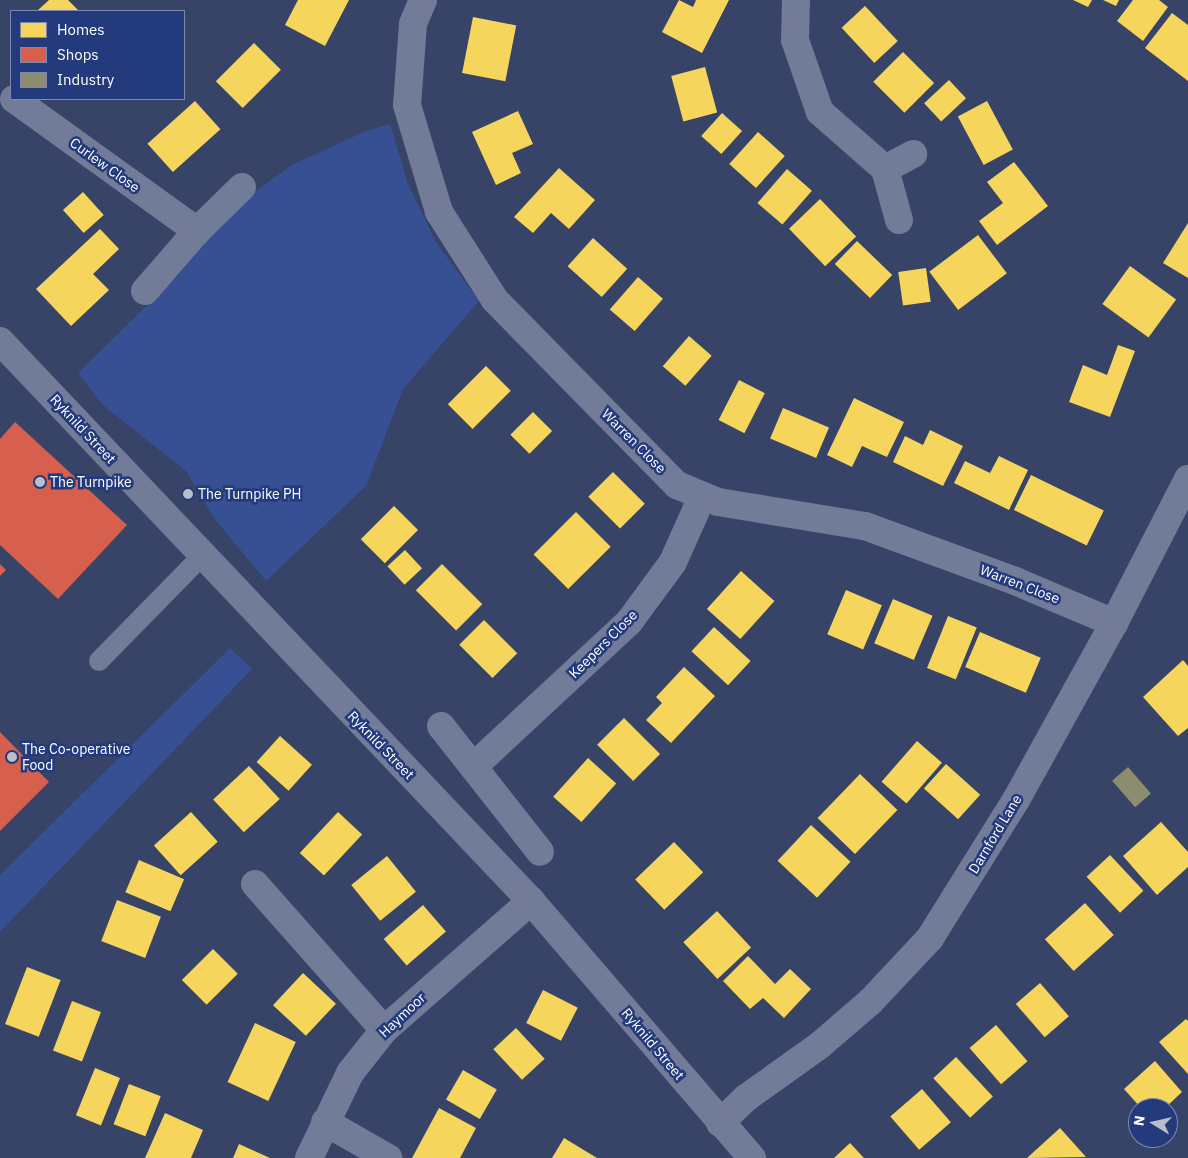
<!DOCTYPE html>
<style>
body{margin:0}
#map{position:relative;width:1188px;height:1158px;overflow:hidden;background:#374468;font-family:"IBM Plex Sans",sans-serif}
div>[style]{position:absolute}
.green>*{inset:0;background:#375093}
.homes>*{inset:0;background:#f6d55c;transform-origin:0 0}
.shops>*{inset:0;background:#d6604d}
.industry>*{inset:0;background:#8c8c6e;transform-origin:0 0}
.service>*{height:20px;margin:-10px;padding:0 10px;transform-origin:10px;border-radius:10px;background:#727b97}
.minor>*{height:28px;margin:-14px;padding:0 14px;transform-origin:14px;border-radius:14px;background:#727b97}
.tertiary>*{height:28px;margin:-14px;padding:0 14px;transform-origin:14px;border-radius:14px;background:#727b97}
.dots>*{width:14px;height:14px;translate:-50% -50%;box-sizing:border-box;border:2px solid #233b7c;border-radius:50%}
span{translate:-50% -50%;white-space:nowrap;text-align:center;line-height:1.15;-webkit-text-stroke:5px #233b7c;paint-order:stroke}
.street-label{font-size:14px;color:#fff}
.poi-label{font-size:14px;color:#fff}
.left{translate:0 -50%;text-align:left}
.legend{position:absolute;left:10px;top:10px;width:175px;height:90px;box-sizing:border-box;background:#233b7c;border:1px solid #7b89b0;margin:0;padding:6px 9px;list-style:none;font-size:15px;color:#fff}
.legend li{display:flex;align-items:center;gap:10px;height:25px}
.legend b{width:25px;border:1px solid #7b89b0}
.north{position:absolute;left:1128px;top:1098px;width:50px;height:50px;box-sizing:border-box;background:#233b7c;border:1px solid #7b89b0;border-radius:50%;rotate:279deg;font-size:14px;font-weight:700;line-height:20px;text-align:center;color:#fff}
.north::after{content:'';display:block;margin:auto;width:18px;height:22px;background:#b9beca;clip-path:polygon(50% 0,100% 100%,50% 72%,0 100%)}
</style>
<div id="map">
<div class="green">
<i style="clip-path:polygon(390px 124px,408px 184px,436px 242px,479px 301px,403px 389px,366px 486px,266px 581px,214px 518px,187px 472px,103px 405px,78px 373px,180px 273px,202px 240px,239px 203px,292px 165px,366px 131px)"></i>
<i style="clip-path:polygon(230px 648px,252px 669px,0 932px,0 875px)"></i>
</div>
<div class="homes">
<i style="clip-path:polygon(49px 0,68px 0,79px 11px,37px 11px)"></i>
<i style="clip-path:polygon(298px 0,349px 0,325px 46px,285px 25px)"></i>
<i style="clip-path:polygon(679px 0,693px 7px,696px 0,729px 0,702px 53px,662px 32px)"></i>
<i style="clip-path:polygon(1073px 0,1092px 0,1088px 7px)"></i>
<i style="clip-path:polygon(1103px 0,1119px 0,1116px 6px)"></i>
<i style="clip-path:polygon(1133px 0,1159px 0,1168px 7px,1143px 41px,1117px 21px)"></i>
<i style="left:865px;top:6px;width:48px;height:32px;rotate:47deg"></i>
<i style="clip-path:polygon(1172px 13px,1188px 25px,1188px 81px,1145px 48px)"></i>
<i style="left:473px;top:17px;width:44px;height:57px;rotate:11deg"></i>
<i style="left:254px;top:43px;width:38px;height:54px;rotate:45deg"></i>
<i style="left:903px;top:52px;width:44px;height:42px;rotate:45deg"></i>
<i style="left:705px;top:67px;width:47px;height:35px;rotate:75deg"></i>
<i style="left:949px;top:80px;width:25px;height:34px;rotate:47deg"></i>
<i style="left:195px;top:101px;width:38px;height:64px;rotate:48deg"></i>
<i style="left:987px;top:101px;width:55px;height:33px;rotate:62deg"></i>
<i style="clip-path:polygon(518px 111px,533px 144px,512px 153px,521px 173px,496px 185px,472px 132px)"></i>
<i style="left:722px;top:113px;width:27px;height:31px;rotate:42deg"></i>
<i style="left:758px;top:132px;width:36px;height:43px;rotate:42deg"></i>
<i style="clip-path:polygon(1014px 162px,1048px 206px,997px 245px,979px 221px,1003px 203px,987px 182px)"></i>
<i style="clip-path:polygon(559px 168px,595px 200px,569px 229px,551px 213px,533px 233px,514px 217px)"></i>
<i style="left:787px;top:169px;width:33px;height:45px;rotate:41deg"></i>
<i style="left:83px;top:192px;width:31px;height:27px;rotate:48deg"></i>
<i style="left:820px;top:199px;width:52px;height:43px;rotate:46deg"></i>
<i style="clip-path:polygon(1188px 223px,1188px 278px,1163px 263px)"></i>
<i style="clip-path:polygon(100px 229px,119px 249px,93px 274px,109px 290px,71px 326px,36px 289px)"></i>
<i style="left:978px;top:235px;width:48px;height:61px;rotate:53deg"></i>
<i style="left:593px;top:238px;width:46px;height:38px;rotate:42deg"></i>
<i style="left:857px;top:241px;width:49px;height:32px;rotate:44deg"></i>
<i style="left:1130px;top:266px;width:57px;height:47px;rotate:36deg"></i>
<i style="left:926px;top:268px;width:34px;height:28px;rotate:82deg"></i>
<i style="left:638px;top:277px;width:33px;height:43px;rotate:41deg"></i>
<i style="left:689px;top:336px;width:30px;height:40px;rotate:41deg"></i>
<i style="clip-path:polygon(1118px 345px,1135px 351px,1110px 417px,1069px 402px,1083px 365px,1107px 375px)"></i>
<i style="left:486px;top:366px;width:35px;height:54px;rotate:45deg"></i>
<i style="left:739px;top:380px;width:29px;height:45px;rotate:27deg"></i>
<i style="clip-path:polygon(854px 398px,904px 422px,887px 457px,862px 446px,852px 467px,827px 455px)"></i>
<i style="left:783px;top:408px;width:50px;height:33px;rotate:23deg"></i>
<i style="left:533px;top:412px;width:27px;height:32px;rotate:45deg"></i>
<i style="clip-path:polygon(930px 430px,963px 446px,943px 486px,893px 462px,905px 436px,923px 445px)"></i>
<i style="clip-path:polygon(999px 456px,1028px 470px,1009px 510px,954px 483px,965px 461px,990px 473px)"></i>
<i style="left:613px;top:472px;width:45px;height:35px;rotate:45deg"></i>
<i style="left:1031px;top:475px;width:81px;height:39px;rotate:26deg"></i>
<i style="left:394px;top:506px;width:34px;height:47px;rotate:45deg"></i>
<i style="left:576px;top:512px;width:49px;height:60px;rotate:45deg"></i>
<i style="left:405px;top:550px;width:25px;height:24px;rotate:47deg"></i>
<i style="left:442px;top:564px;width:57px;height:37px;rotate:45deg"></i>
<i style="left:741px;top:571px;width:45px;height:51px;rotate:42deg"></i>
<i style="left:846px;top:590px;width:39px;height:48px;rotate:23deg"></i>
<i style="left:893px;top:599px;width:43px;height:48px;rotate:23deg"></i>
<i style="left:948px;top:616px;width:31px;height:56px;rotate:22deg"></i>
<i style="left:484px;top:620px;width:47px;height:35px;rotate:45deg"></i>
<i style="left:714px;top:627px;width:50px;height:33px;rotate:43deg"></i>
<i style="left:980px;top:632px;width:66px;height:38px;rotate:23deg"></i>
<i style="clip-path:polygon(1183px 660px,1188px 666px,1188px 728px,1178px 736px,1143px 697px)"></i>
<i style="clip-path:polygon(684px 667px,715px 696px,671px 743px,646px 720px,662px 703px,656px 697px)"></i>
<i style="left:624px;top:718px;width:51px;height:38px;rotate:45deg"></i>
<i style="left:280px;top:736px;width:43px;height:35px;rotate:42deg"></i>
<i style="left:917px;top:741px;width:33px;height:54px;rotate:41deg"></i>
<i style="left:588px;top:758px;width:38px;height:52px;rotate:42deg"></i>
<i style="left:946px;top:764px;width:46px;height:33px;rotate:42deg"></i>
<i style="left:249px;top:766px;width:45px;height:49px;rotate:47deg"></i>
<i style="left:860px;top:774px;width:52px;height:61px;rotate:44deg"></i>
<i style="left:191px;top:812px;width:40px;height:50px;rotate:48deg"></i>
<i style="left:338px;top:812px;width:33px;height:56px;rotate:43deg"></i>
<i style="clip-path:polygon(1161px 822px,1188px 852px,1188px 867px,1157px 895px,1123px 856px)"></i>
<i style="left:811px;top:825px;width:54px;height:49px;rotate:43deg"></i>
<i style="left:674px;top:842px;width:42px;height:54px;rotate:46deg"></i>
<i style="left:1110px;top:855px;width:49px;height:32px;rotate:47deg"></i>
<i style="left:387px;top:856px;width:46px;height:46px;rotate:51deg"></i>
<i style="left:139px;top:860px;width:49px;height:35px;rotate:23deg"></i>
<i style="left:117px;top:900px;width:47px;height:44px;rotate:21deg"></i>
<i style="left:1085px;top:903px;width:43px;height:54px;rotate:48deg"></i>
<i style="left:423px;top:905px;width:35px;height:52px;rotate:49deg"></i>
<i style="left:717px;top:911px;width:50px;height:46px;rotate:47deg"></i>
<i style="left:213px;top:949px;width:35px;height:44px;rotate:45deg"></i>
<i style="clip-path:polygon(748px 956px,775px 984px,790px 969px,811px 989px,784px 1018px,763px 998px,750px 1009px,723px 981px)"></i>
<i style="left:27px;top:967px;width:36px;height:61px;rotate:21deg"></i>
<i style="left:303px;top:973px;width:45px;height:44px;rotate:43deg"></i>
<i style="left:1040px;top:983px;width:44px;height:32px;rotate:49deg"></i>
<i style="left:543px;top:990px;width:39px;height:37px;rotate:27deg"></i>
<i style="left:72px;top:1001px;width:31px;height:53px;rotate:21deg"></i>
<i style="clip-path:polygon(1186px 1019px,1188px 1021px,1188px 1074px,1159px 1042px)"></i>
<i style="left:255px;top:1023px;width:45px;height:65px;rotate:25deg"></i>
<i style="left:996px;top:1025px;width:48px;height:35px;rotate:49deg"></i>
<i style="left:516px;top:1028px;width:42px;height:31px;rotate:47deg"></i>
<i style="left:956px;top:1057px;width:54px;height:31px;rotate:47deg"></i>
<i style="clip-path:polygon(1155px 1061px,1182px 1092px,1165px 1108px,1141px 1108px,1124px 1089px)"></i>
<i style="left:95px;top:1068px;width:27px;height:51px;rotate:22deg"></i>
<i style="left:463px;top:1070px;width:39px;height:34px;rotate:30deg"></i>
<i style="left:129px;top:1084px;width:34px;height:43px;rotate:21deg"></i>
<i style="left:922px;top:1089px;width:44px;height:42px;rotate:49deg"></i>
<i style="clip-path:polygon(439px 1108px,476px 1128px,460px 1158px,412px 1158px)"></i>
<i style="clip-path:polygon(165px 1113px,203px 1130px,191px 1158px,145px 1158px)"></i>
<i style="clip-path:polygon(1060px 1128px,1086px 1157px,1027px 1158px)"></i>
<i style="clip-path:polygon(564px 1138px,597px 1158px,552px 1158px)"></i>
<i style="clip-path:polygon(850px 1143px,864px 1158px,834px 1158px)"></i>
<i style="clip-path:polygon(239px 1144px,270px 1158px,233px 1158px)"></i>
</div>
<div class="shops">
<i style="clip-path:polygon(15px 422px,127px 525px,58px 599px,0 545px,0 439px)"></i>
<i style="clip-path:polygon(0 564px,6px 570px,0 576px)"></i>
<i style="clip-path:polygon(0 732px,49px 782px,0 831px)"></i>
</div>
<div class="industry">
<i style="left:1128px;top:767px;width:35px;height:21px;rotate:49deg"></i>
</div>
<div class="service">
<i style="left:99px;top:661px;width:147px;rotate:-45.6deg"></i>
</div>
<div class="minor">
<i style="left:423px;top:0;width:26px;rotate:113deg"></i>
<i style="left:413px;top:24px;width:81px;rotate:94.2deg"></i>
<i style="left:407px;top:105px;width:112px;rotate:73.3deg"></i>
<i style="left:439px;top:212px;width:104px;rotate:57.5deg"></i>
<i style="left:495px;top:300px;width:260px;rotate:45.5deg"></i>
<i style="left:677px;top:485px;width:44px;rotate:22.5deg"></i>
<i style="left:718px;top:502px;width:149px;rotate:9.3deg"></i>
<i style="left:865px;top:526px;width:160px;rotate:20.1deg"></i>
<i style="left:1015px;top:581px;width:108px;rotate:23deg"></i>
<i style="left:796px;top:0;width:40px;rotate:91.4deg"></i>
<i style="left:795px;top:40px;width:76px;rotate:70.9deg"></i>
<i style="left:820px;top:112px;width:86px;rotate:41.2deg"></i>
<i style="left:14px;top:99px;width:226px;rotate:35.8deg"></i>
<i style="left:899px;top:220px;width:53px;rotate:-105.4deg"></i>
<i style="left:885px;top:169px;width:32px;rotate:-28deg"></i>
<i style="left:145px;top:291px;width:79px;rotate:-49.1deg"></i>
<i style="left:197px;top:231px;width:63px;rotate:-44.4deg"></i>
<i style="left:441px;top:726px;width:160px;rotate:51.8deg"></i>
<i style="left:473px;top:767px;width:213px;rotate:-42.9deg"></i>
<i style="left:629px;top:622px;width:74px;rotate:-53.7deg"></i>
<i style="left:673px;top:562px;width:71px;rotate:-66deg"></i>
<i style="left:255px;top:884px;width:195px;rotate:48.5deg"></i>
<i style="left:325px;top:1122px;width:73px;rotate:29.7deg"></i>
<i style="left:720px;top:1123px;width:36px;rotate:-44deg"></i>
<i style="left:746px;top:1098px;width:91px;rotate:-35.6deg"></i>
<i style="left:820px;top:1045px;width:66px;rotate:-40.7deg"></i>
<i style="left:870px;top:1002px;width:88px;rotate:-46.8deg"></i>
<i style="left:930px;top:938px;width:163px;rotate:-58.1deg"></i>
<i style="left:1016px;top:800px;width:202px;rotate:-61deg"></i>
<i style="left:1114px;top:623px;width:162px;rotate:-62.8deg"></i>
<i style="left:309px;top:1158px;width:94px;rotate:-64.2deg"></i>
<i style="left:350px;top:1073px;width:55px;rotate:-51.7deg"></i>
<i style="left:384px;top:1030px;width:196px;rotate:-41.3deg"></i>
</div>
<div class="tertiary">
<i style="left:0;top:341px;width:772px;rotate:46.52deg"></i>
<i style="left:531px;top:901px;width:339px;rotate:49.3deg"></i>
</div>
<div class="dots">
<i style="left:40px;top:482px;background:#b9beca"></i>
<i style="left:188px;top:494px;background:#b9beca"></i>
<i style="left:12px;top:757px;background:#b9beca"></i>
</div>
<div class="street-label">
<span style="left:105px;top:165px;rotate:36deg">Curlew Close</span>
<span style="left:83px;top:429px;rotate:47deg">Ryknild Street</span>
<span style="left:634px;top:441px;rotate:45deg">Warren Close</span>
<span style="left:1020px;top:584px;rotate:21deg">Warren Close</span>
<span style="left:603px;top:644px;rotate:-45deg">Keepers Close</span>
<span style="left:381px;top:745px;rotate:46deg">Ryknild Street</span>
<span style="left:995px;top:834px;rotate:-59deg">Darnford Lane</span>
<span style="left:402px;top:1015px;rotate:-43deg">Haymoor</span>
<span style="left:653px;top:1044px;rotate:50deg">Ryknild Street</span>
</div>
<div class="poi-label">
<span class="left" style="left:50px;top:482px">The Turnpike</span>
<span class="left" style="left:198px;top:494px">The Turnpike PH</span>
<span class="left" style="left:22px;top:757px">The Co-operative<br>Food</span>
</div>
<ul class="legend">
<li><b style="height:14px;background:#f6d55c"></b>Homes</li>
<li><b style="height:14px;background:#d6604d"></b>Shops</li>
<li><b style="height:14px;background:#8c8c6e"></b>Industry</li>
</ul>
<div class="north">N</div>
</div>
